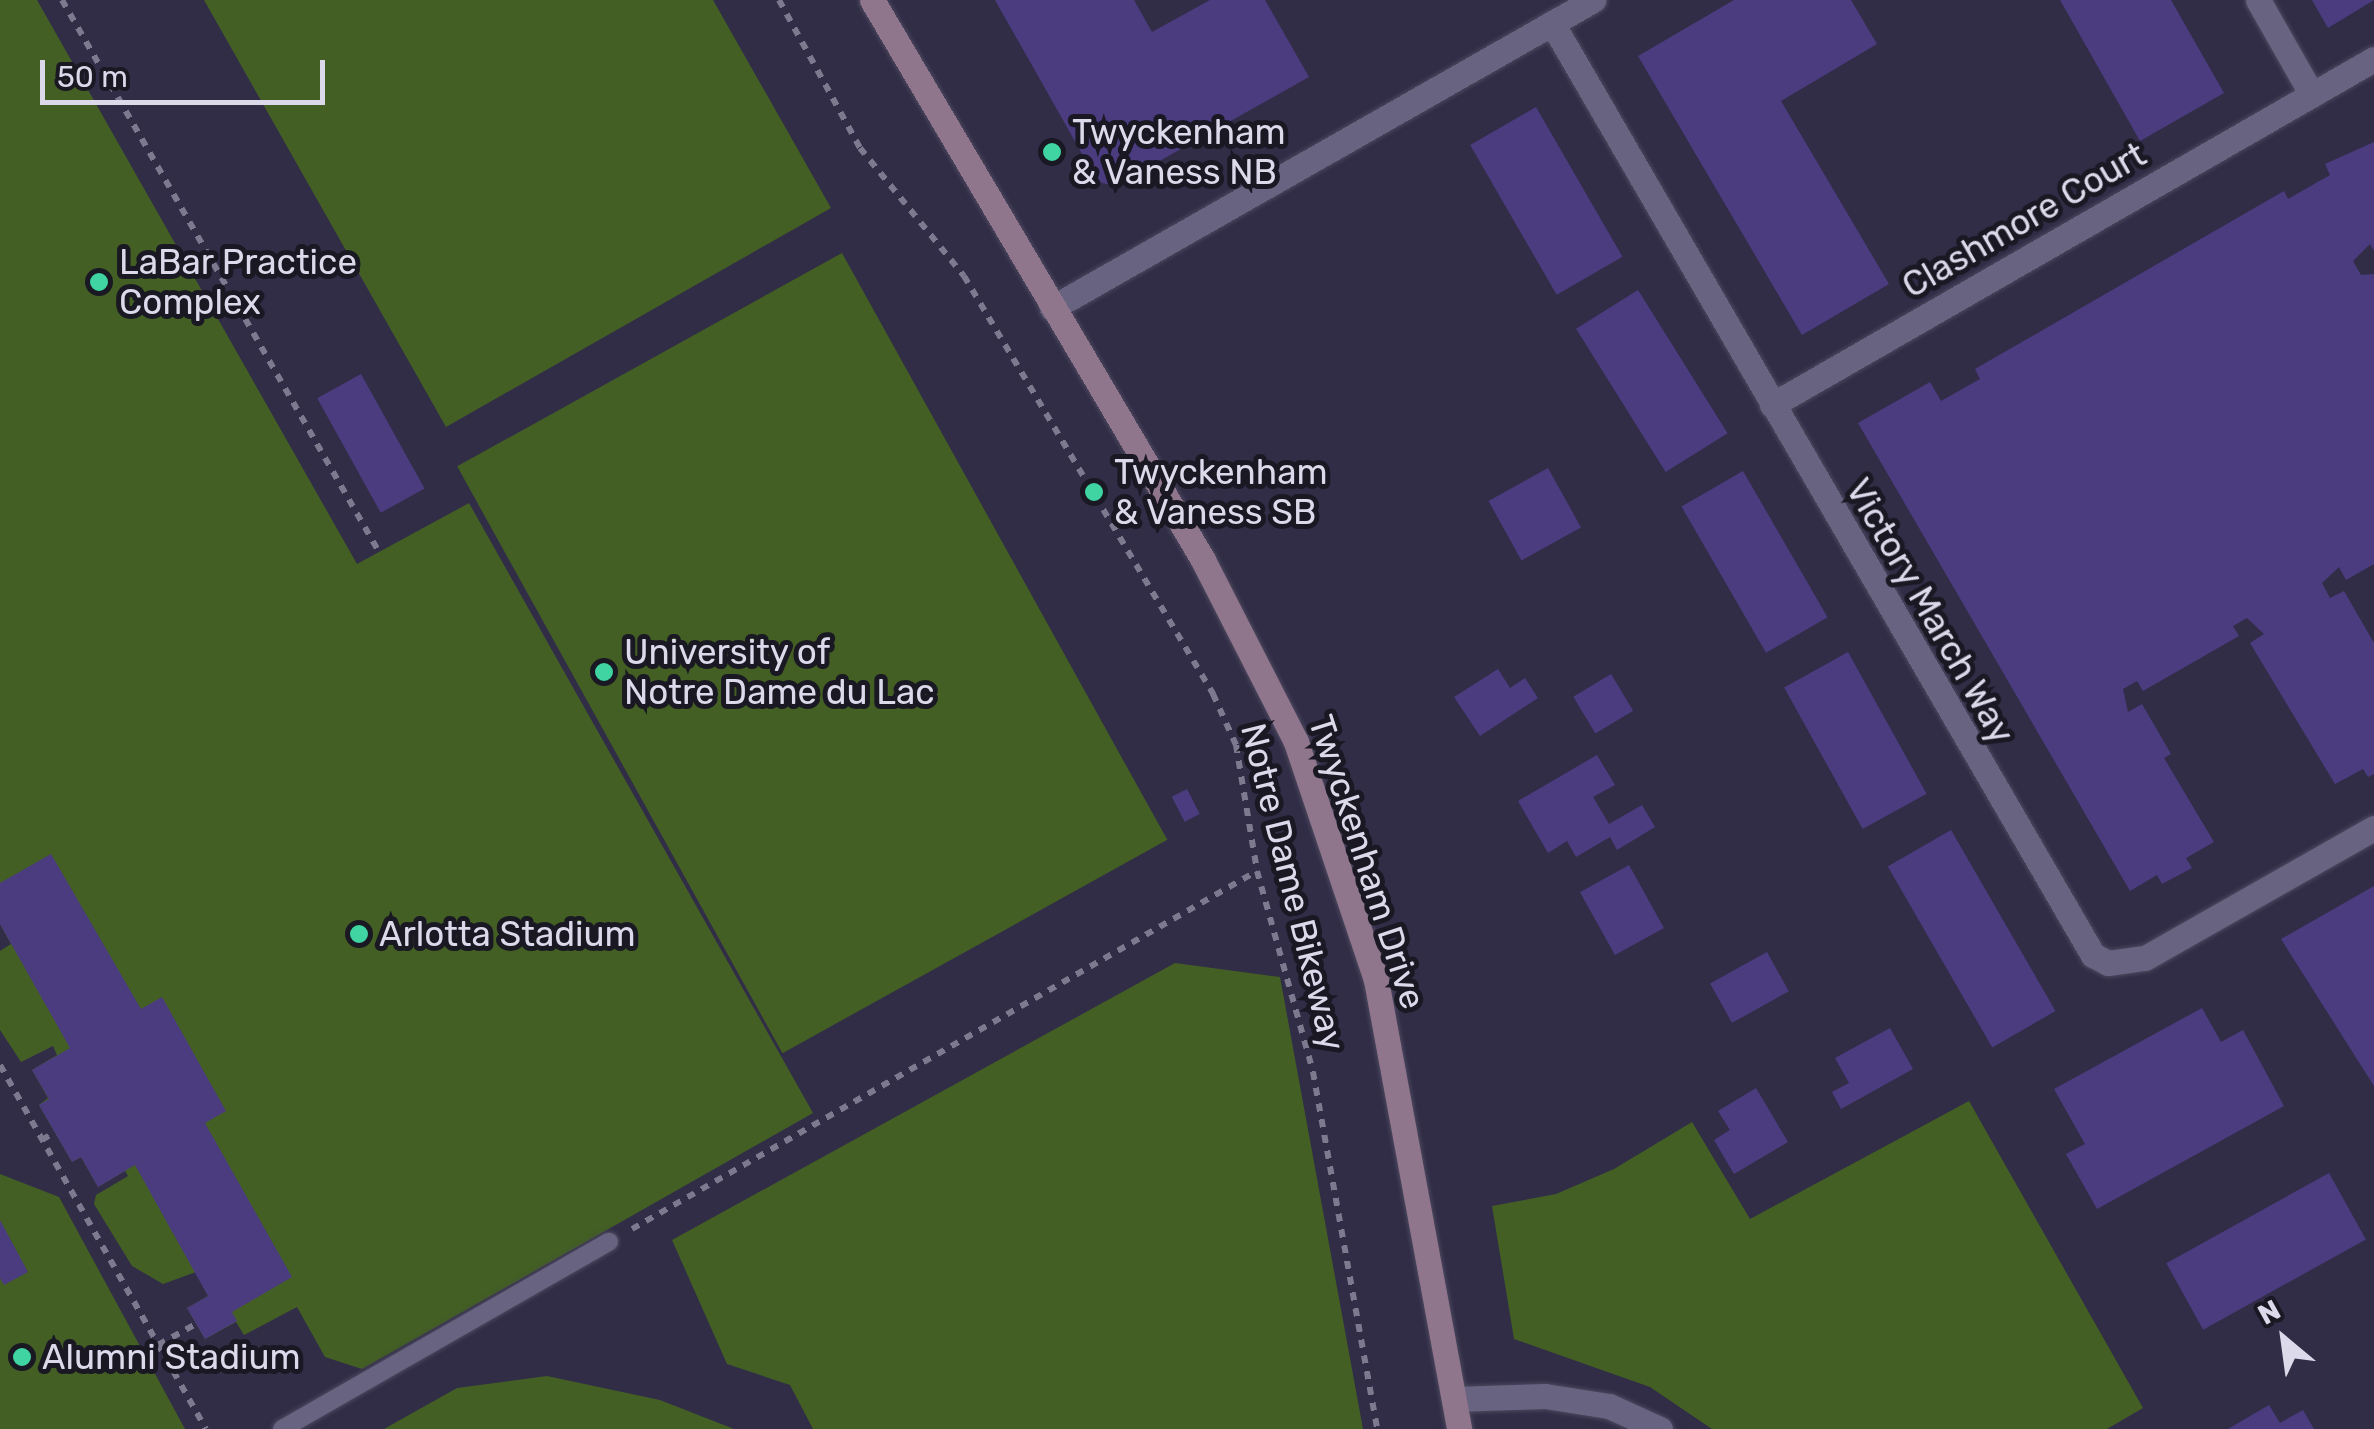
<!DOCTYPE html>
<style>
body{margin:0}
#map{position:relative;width:2374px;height:1429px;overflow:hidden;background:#312d47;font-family:Rubik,sans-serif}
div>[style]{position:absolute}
.green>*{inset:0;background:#435f24;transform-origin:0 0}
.building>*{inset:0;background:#4b3c80;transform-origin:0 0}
.path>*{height:6px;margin-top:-3px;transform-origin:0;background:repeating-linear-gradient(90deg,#7d7a90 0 8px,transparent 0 16px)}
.roads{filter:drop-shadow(0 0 2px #4c485e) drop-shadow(0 0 2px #4c485e)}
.lane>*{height:18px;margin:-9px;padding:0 9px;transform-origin:9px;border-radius:9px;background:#676381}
.street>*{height:25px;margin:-12.5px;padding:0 12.5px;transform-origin:12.5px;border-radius:12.5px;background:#676381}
.secondary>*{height:25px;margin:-12.5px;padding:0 12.5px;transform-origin:12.5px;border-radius:12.5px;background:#90768d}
.dots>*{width:28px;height:28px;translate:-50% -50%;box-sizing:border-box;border:5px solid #191823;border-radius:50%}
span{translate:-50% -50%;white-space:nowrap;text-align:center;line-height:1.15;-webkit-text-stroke:10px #191823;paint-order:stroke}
.poi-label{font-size:35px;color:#dbd9ea}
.left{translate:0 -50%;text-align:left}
.street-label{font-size:35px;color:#dbd9ea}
.north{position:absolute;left:2234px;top:1289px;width:100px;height:100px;-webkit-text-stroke:8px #191823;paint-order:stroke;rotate:331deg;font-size:28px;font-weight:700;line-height:40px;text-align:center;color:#dbd9ea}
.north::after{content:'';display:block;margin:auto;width:35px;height:45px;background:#dbd9ea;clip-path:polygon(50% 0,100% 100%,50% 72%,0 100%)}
.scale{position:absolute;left:40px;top:60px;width:285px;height:45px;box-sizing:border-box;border:5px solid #dbd9ea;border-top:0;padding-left:12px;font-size:30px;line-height:35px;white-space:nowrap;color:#dbd9ea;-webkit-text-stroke:8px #191823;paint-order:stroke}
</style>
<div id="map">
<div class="green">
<i style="clip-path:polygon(0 0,37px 0,357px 564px,469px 503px,813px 1113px,362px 1369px,325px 1357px,297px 1307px,244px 1335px,236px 1322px,205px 1339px,187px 1308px,208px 1296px,196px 1272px,163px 1284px,132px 1266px,94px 1204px,96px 1195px,128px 1176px,125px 1171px,98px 1187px,81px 1157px,72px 1162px,39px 1105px,48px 1098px,32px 1070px,57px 1055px,53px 1046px,21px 1062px,0 1030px,0 951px,11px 944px,0 924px)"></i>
<i style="clip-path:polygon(204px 0,713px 0,831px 208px,446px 427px)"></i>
<i style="left:842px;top:253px;width:671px;height:440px;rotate:61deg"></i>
<i style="clip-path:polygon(1175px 963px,1280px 977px,1363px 1429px,813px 1429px,790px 1385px,727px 1364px,672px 1240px)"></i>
<i style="clip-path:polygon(1969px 1101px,2143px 1408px,2107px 1429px,1712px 1429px,1650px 1387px,1514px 1339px,1492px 1206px,1556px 1194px,1614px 1169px,1692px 1122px,1750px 1219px)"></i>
<i style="clip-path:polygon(0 1174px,59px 1197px,185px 1429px,0 1429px)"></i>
<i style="clip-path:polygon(547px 1376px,660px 1400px,734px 1429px,384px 1429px,457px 1388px)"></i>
</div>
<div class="building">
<i style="clip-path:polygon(995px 0,1134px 0,1152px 32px,1210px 0,1265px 0,1309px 77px,1115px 186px,1098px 182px)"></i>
<i style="clip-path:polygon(1734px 0,1851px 0,1877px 44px,1781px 101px,1889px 284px,1802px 335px,1638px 56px)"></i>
<i style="clip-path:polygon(2060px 0,2171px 0,2224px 93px,2140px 141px)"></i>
<i style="clip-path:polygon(2312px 0,2374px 0,2328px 28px)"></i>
<i style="left:1536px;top:107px;width:173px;height:76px;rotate:60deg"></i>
<i style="clip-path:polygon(2374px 142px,2374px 251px,2370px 244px,2353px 261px,2361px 275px,2374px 274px,2374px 564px,2346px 580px,2339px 567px,2322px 583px,2330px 598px,2344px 591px,2374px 643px,2374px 774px,2368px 777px,2363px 769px,2335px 784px,2250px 643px,2264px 634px,2247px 618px,2233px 626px,2239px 636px,2143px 691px,2137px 681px,2123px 689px,2128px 712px,2142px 704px,2171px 754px,2164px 758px,2214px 842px,2186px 858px,2192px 868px,2162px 884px,2157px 875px,2130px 891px,1858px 423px,1930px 382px,1941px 401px,1980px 379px,1975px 369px,2284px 191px,2288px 199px,2330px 175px,2325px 164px)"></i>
<i style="left:1638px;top:290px;width:169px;height:73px;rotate:58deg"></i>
<i style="left:361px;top:374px;width:131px;height:50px;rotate:61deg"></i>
<i style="left:1548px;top:468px;width:68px;height:68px;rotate:61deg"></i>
<i style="left:1743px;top:471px;width:169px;height:71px;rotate:60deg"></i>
<i style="left:1848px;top:652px;width:162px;height:73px;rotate:61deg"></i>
<i style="clip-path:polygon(1498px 669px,1510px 688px,1525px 678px,1538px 698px,1480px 736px,1454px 697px)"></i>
<i style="left:1611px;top:674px;width:43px;height:44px;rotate:59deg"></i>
<i style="clip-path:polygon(1597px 755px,1615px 785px,1593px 797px,1609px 824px,1642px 805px,1655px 827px,1617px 850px,1610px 837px,1576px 857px,1567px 841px,1548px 853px,1518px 801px)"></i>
<i style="left:1187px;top:789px;width:28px;height:17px;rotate:63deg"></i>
<i style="left:1951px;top:830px;width:209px;height:73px;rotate:60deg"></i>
<i style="clip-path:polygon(51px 854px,141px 1009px,162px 997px,226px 1111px,205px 1123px,292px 1277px,232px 1312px,237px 1321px,205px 1339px,187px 1308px,208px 1296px,135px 1165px,98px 1187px,81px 1157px,72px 1162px,39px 1105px,49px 1099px,32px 1070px,70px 1048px,0 924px,0 883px)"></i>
<i style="left:1629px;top:865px;width:72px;height:56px;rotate:61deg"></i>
<i style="clip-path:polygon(2374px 886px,2374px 1086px,2281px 939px)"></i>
<i style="left:1767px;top:952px;width:45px;height:65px;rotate:61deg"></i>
<i style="clip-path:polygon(2202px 1008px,2221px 1042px,2243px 1030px,2284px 1106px,2097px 1209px,2066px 1154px,2085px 1144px,2054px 1089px)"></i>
<i style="clip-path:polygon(1890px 1028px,1913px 1069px,1841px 1109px,1832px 1092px,1849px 1083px,1835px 1058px)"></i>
<i style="clip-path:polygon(1756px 1088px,1788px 1142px,1734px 1174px,1714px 1140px,1730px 1130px,1718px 1111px)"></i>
<i style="left:2329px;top:1173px;width:76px;height:186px;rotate:61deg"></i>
<i style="clip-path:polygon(0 1220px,28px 1272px,4px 1285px,0 1278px)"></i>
<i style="clip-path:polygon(2269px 1405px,2280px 1423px,2303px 1410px,2314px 1429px,2228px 1429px)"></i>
</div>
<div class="path">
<i style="left:62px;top:0;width:637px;rotate:60.13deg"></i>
<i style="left:779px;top:0;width:169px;rotate:61.3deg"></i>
<i style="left:860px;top:148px;width:165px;rotate:50.9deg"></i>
<i style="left:964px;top:276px;width:487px;rotate:59.2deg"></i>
<i style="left:1213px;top:694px;width:56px;rotate:65.7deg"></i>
<i style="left:1236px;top:745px;width:128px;rotate:80.5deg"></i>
<i style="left:1257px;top:871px;width:209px;rotate:74.4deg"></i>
<i style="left:1313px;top:1072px;width:363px;rotate:79.8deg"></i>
<i style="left:0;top:1065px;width:418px;rotate:60.5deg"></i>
<i style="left:42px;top:1140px;width:15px;rotate:-32deg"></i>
<i style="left:632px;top:1229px;width:720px;rotate:-29.8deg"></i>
<i style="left:158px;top:1345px;width:43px;rotate:-28.9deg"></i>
</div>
<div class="roads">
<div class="lane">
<i style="left:282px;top:1429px;width:377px;rotate:-29.8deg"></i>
</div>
<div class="street">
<i style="left:2258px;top:0;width:109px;rotate:60.4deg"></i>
<i style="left:1552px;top:23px;width:1078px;rotate:59.87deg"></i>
<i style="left:2093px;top:955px;width:17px;rotate:28deg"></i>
<i style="left:2108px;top:963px;width:37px;rotate:-8deg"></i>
<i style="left:2145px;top:958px;width:263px;rotate:-29.6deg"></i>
<i style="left:1052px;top:308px;width:623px;rotate:-29.65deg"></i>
<i style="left:1772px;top:405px;width:694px;rotate:-29.89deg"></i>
<i style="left:1454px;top:1399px;width:91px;rotate:-1.9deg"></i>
<i style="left:1545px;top:1396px;width:65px;rotate:8.9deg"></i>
<i style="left:1609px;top:1406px;width:56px;rotate:24.3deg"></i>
</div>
<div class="secondary">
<i style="left:872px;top:0;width:651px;rotate:59.41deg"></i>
<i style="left:1203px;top:560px;width:204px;rotate:62.9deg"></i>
<i style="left:1296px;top:742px;width:251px;rotate:71.4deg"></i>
<i style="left:1376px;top:980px;width:457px;rotate:79.5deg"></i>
</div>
</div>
<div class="dots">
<i style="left:1052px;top:152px;background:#3fd4a2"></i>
<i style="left:99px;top:282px;background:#3fd4a2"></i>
<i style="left:1094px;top:492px;background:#3fd4a2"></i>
<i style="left:604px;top:672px;background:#3fd4a2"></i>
<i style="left:359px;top:934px;background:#3fd4a2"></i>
<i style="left:22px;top:1357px;background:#3fd4a2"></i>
</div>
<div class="poi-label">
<span class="left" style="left:1072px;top:152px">Twyckenham<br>&amp; Vaness NB</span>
<span class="left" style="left:119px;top:282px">LaBar Practice<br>Complex</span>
<span class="left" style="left:1114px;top:492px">Twyckenham<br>&amp; Vaness SB</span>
<span class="left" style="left:624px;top:672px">University of<br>Notre Dame du Lac</span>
<span class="left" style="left:379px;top:934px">Arlotta Stadium</span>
<span class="left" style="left:42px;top:1357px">Alumni Stadium</span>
</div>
<div class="street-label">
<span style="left:2024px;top:220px;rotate:-30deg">Clashmore Court</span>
<span style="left:1930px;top:611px;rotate:60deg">Victory March Way</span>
<span style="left:1367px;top:862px;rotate:72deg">Twyckenham Drive</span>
<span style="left:1293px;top:887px;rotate:76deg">Notre Dame Bikeway</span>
</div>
<div class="north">N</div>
<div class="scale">50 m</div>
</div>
